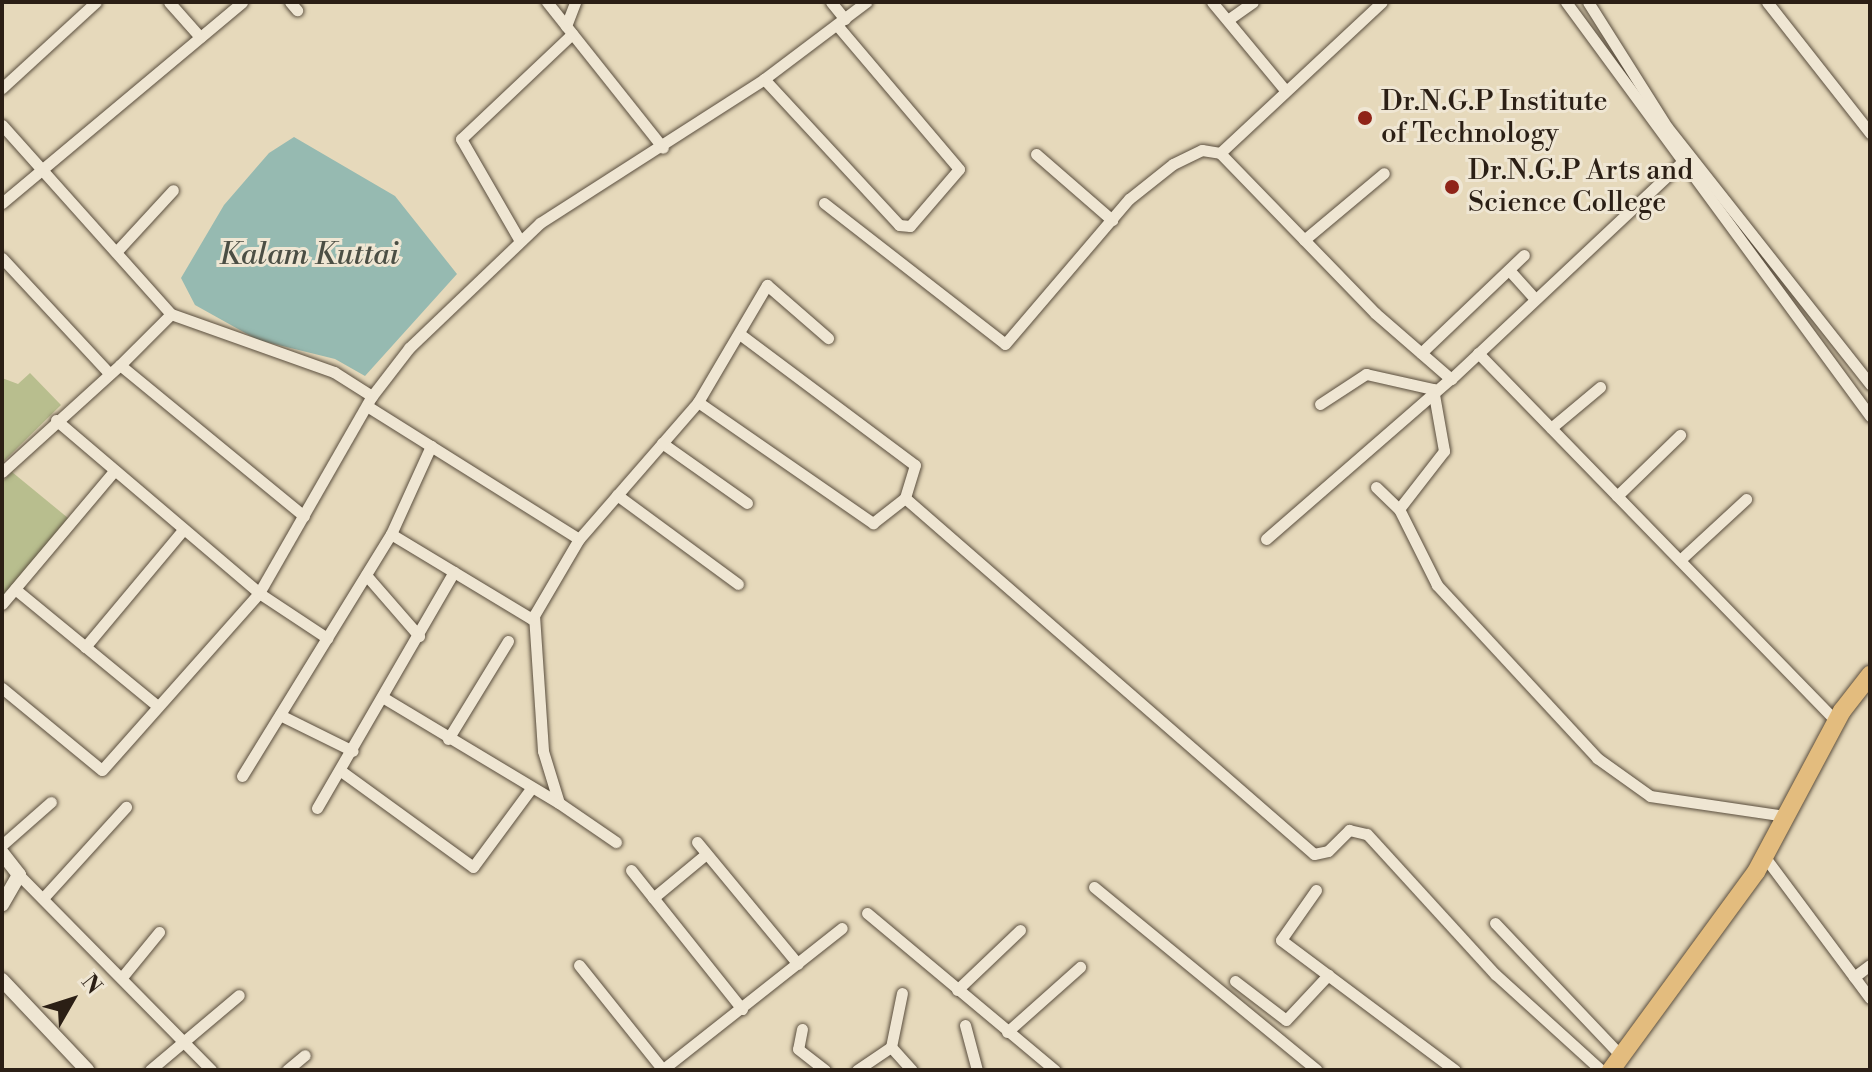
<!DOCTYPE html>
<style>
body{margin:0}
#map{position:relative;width:1872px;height:1072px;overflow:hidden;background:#e6d9bb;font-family:"Libre Bodoni",serif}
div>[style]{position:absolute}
.green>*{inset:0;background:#b8be8e}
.water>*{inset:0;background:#96bab1}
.roads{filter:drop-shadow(0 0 2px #5a4e3e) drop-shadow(0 0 2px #5a4e3e)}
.minor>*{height:11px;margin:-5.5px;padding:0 5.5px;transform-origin:5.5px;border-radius:5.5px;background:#efe6d3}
.tertiary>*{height:14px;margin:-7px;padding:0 7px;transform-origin:7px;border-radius:7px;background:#efe6d3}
.primary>*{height:18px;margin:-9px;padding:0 9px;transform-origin:9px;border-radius:9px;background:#e3bc7e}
.dots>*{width:22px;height:22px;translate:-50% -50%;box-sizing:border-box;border:4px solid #efe6d3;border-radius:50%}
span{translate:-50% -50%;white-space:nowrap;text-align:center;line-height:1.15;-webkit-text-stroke:6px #efe6d3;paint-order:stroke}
.poi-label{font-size:28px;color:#2b1f15}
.left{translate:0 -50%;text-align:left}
.water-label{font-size:30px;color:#4b4e44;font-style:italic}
.frame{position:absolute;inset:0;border:4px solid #2b1f15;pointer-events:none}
.north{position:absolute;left:32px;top:960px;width:80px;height:80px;-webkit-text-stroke:6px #efe6d3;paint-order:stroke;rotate:51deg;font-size:22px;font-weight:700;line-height:32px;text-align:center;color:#2b1f15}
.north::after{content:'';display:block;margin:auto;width:28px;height:36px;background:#2b1f15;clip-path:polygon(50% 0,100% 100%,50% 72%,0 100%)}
</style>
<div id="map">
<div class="green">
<i style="clip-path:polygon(30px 373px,61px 405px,2px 463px,2px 378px,18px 384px)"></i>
<i style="clip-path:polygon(12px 472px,68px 518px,2px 597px,2px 482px)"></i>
</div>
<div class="water">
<i style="clip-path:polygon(294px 137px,395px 196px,457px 274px,365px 376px,335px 359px,258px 340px,195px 305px,181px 278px,224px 205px,269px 153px)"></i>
</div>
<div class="roads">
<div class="minor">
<i style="left:169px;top:2px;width:47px;rotate:48.5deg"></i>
<i style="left:290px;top:2px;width:11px;rotate:49deg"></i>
<i style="left:547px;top:2px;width:186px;rotate:51.5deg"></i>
<i style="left:831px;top:2px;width:22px;rotate:51deg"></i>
<i style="left:1212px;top:2px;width:114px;rotate:50.3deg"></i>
<i style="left:1566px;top:2px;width:514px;rotate:53.71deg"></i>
<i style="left:1588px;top:2px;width:148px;rotate:57.7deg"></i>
<i style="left:1667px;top:127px;width:328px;rotate:51.7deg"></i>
<i style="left:1767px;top:2px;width:167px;rotate:51.8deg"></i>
<i style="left:1229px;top:19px;width:29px;rotate:-35deg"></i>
<i style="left:566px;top:26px;width:26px;rotate:-69deg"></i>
<i style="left:764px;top:79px;width:199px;rotate:47.2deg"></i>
<i style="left:899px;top:225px;width:11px;rotate:5deg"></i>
<i style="left:910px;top:226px;width:75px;rotate:-49.3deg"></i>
<i style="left:959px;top:169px;width:189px;rotate:-130.3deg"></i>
<i style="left:2px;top:88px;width:127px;rotate:-42.5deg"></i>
<i style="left:2px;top:125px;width:254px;rotate:48.2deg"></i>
<i style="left:1220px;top:153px;width:221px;rotate:-43deg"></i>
<i style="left:1036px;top:154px;width:101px;rotate:41deg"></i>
<i style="left:2px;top:203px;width:313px;rotate:-39.9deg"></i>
<i style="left:824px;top:203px;width:229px;rotate:37.9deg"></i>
<i style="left:1005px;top:344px;width:191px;rotate:-49.5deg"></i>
<i style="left:1129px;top:199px;width:56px;rotate:-38.5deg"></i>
<i style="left:1173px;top:164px;width:32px;rotate:-26deg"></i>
<i style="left:1202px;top:150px;width:18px;rotate:9deg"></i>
<i style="left:1220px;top:153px;width:223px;rotate:45.9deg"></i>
<i style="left:1375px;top:313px;width:101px;rotate:41deg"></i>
<i style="left:1451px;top:379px;width:314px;rotate:-43.2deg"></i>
<i style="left:1304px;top:240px;width:104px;rotate:-39.9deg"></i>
<i style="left:520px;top:241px;width:118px;rotate:-120deg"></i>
<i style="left:461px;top:139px;width:153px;rotate:-43.4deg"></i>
<i style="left:116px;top:252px;width:84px;rotate:-47.4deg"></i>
<i style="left:2px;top:258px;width:157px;rotate:47.1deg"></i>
<i style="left:1509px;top:270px;width:39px;rotate:48deg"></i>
<i style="left:741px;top:335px;width:217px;rotate:36.8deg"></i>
<i style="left:915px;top:465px;width:34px;rotate:107deg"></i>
<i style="left:905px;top:498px;width:542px;rotate:41.04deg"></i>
<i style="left:1314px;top:854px;width:14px;rotate:-12deg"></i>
<i style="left:1328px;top:851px;width:30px;rotate:-45deg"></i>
<i style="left:1349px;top:830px;width:18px;rotate:13deg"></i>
<i style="left:1367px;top:834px;width:190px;rotate:47.6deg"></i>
<i style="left:1495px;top:974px;width:143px;rotate:42.2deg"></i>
<i style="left:1421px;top:353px;width:142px;rotate:-43.6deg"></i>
<i style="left:1478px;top:353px;width:513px;rotate:45.79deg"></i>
<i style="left:120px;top:365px;width:72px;rotate:-45deg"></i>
<i style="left:171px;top:314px;width:173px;rotate:19.6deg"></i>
<i style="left:334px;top:372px;width:45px;rotate:32.3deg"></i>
<i style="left:698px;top:402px;width:213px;rotate:34.7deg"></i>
<i style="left:873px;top:523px;width:41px;rotate:-38deg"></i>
<i style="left:1320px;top:404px;width:55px;rotate:-33.1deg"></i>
<i style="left:1366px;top:374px;width:69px;rotate:12.6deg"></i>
<i style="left:1433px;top:389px;width:63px;rotate:79.9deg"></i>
<i style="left:1444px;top:451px;width:73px;rotate:127.8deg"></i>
<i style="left:367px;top:406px;width:250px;rotate:32.1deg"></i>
<i style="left:56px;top:420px;width:267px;rotate:40.4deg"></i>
<i style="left:259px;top:593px;width:82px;rotate:33.5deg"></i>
<i style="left:1551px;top:428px;width:64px;rotate:-39.9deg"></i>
<i style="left:662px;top:443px;width:104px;rotate:35.2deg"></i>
<i style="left:2px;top:472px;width:159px;rotate:-42.2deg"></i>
<i style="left:120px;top:365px;width:238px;rotate:39.4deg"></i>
<i style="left:1376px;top:487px;width:32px;rotate:44deg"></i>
<i style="left:1399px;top:509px;width:85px;rotate:63.4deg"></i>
<i style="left:1437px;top:585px;width:236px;rotate:47.2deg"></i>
<i style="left:1597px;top:758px;width:65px;rotate:35.6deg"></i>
<i style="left:1650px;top:796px;width:136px;rotate:8.4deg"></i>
<i style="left:617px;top:495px;width:150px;rotate:36.3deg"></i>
<i style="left:1617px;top:496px;width:88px;rotate:-44.1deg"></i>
<i style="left:391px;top:534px;width:97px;rotate:-65.6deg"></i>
<i style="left:1266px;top:539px;width:245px;rotate:-41deg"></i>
<i style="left:1680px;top:560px;width:90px;rotate:-42.7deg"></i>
<i style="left:366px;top:575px;width:81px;rotate:49deg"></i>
<i style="left:15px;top:589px;width:180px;rotate:39.4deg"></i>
<i style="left:2px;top:604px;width:172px;rotate:-49.9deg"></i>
<i style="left:534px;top:615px;width:136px;rotate:86.2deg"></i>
<i style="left:543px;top:751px;width:54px;rotate:72.9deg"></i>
<i style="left:559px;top:803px;width:69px;rotate:34.4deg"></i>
<i style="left:85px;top:647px;width:151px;rotate:-50.1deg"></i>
<i style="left:2px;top:688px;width:129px;rotate:39.4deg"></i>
<i style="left:102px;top:770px;width:237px;rotate:-48.4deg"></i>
<i style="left:259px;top:593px;width:227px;rotate:-60.2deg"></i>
<i style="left:372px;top:396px;width:61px;rotate:-52.4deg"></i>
<i style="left:409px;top:348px;width:181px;rotate:-43.7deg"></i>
<i style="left:540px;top:223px;width:266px;rotate:-32.7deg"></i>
<i style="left:764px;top:79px;width:128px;rotate:-37deg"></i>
<i style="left:384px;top:698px;width:204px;rotate:31deg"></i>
<i style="left:280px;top:715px;width:81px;rotate:26.3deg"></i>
<i style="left:448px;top:739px;width:115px;rotate:-58.5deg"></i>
<i style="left:341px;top:771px;width:163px;rotate:36deg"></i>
<i style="left:473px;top:867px;width:96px;rotate:-53.5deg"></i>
<i style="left:242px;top:776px;width:284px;rotate:-58.4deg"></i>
<i style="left:391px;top:534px;width:165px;rotate:31.1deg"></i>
<i style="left:532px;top:619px;width:93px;rotate:-59.6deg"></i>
<i style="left:579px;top:539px;width:181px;rotate:-49deg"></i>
<i style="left:698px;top:402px;width:136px;rotate:-59.5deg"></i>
<i style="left:767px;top:285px;width:81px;rotate:41deg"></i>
<i style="left:317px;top:808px;width:273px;rotate:-59.9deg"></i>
<i style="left:697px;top:842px;width:158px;rotate:50.4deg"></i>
<i style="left:2px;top:845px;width:65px;rotate:-41.3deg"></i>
<i style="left:1764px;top:856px;width:177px;rotate:53.3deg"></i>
<i style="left:631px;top:870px;width:178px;rotate:51.4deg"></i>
<i style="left:19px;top:875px;width:274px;rotate:45.4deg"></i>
<i style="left:1094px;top:887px;width:288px;rotate:39.4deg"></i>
<i style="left:1316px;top:890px;width:61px;rotate:125deg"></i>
<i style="left:1281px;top:940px;width:217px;rotate:36.8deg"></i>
<i style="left:44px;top:897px;width:122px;rotate:-47.7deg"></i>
<i style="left:653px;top:898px;width:69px;rotate:-39.7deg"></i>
<i style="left:867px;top:913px;width:245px;rotate:39.9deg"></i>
<i style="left:1495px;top:923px;width:183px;rotate:46.5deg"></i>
<i style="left:579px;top:965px;width:134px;rotate:51.3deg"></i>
<i style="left:123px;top:976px;width:57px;rotate:-50.7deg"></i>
<i style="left:1854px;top:977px;width:20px;rotate:-37deg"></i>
<i style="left:1235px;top:981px;width:64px;rotate:37.4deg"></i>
<i style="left:1286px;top:1020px;width:62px;rotate:-47deg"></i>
<i style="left:957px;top:990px;width:87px;rotate:-43.6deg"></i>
<i style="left:965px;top:1025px;width:47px;rotate:75.1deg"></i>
<i style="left:802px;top:1029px;width:20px;rotate:101deg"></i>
<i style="left:798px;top:1049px;width:34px;rotate:38deg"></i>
<i style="left:1007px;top:1032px;width:98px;rotate:-41.7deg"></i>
<i style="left:891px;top:1047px;width:31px;rotate:48deg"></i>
<i style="left:150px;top:1070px;width:116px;rotate:-40.1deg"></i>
<i style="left:287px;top:1070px;width:23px;rotate:-40deg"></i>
<i style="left:662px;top:1070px;width:229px;rotate:-38.3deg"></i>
<i style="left:857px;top:1070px;width:41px;rotate:-34.1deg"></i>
<i style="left:891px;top:1047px;width:55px;rotate:-78.5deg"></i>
</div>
<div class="tertiary">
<i style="left:2px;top:853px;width:28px;rotate:52deg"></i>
<i style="left:19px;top:875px;width:34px;rotate:120deg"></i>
<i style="left:2px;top:980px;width:124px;rotate:46.6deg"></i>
</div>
<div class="primary">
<i style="left:1611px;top:1070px;width:245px;rotate:-53.8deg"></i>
<i style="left:1756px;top:872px;width:183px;rotate:-61.9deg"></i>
<i style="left:1842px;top:711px;width:46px;rotate:-52.1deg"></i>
</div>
</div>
<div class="dots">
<i style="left:1365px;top:118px;background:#8f2418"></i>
<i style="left:1452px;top:187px;background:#8f2418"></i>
</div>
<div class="poi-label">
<span class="left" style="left:1381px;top:118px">Dr.N.G.P Institute<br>of Technology</span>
<span class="left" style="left:1468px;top:187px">Dr.N.G.P Arts and<br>Science College</span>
</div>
<div class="water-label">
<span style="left:309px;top:255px">Kalam Kuttai</span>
</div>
<div class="frame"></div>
<div class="north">N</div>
</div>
